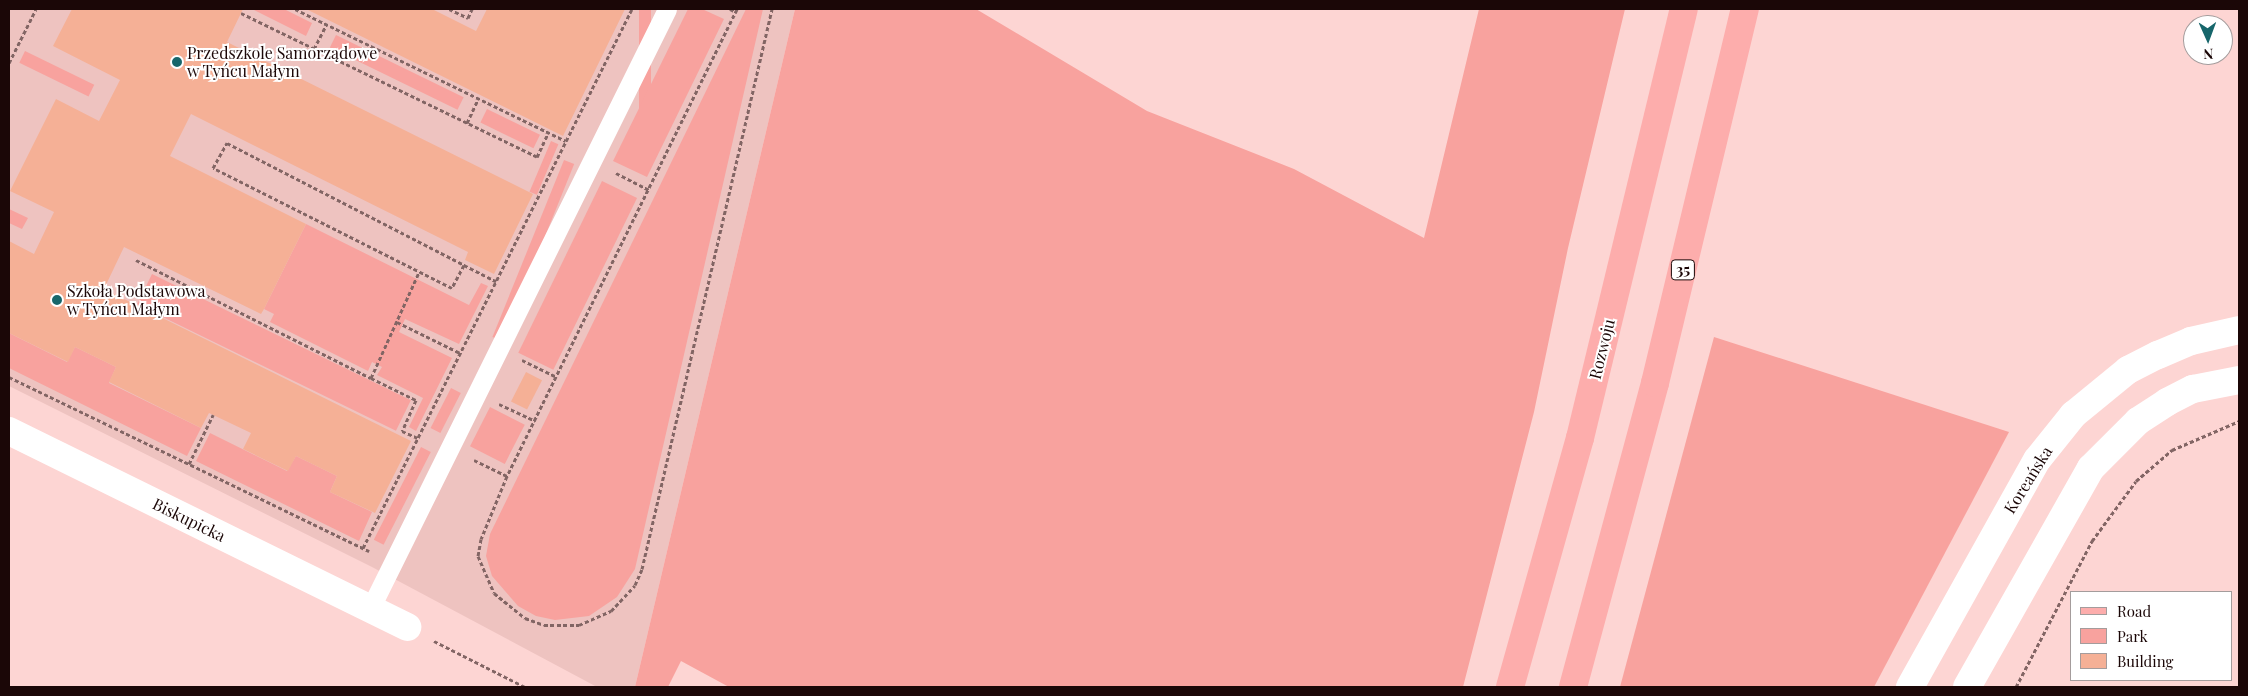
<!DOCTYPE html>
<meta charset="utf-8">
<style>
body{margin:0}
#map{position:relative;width:2248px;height:696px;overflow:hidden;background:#fdd5d3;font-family:"Playfair Display",serif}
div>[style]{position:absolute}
.built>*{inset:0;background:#eec3c0}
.green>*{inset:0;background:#f8a29e;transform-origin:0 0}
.building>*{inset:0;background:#f5b096;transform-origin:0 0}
.path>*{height:3px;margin-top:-1.5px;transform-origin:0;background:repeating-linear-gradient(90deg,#826564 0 4px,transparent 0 6.5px)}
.service>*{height:19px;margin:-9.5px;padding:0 9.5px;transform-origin:9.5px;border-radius:9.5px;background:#fff}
.minor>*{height:28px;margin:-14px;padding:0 14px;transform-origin:14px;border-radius:14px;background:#fff}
.tertiary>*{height:28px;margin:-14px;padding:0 14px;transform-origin:14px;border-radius:14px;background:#fff}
.primary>*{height:28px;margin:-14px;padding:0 14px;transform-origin:14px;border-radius:14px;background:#fdadac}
.dots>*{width:14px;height:14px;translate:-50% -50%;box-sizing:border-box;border:2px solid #fff;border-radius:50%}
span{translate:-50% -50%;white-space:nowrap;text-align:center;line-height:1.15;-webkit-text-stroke:4px #fff;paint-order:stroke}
.shield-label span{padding:1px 4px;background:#fff;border:1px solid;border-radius:4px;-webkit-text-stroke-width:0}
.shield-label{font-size:15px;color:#1b0707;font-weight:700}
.poi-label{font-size:16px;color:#1b0707}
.left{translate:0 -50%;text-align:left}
.street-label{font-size:16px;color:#1b0707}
.frame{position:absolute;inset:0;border:10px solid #1b0707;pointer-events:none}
.legend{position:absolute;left:2070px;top:591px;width:162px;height:90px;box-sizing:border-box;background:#fff;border:1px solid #a49c9c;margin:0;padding:6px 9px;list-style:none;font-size:15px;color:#1b0707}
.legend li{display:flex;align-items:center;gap:10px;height:25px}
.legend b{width:25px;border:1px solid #a49c9c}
.north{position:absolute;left:2183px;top:15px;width:50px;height:50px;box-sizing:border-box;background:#fff;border:1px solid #a49c9c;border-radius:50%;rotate:178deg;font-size:14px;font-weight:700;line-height:20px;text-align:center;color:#1b0707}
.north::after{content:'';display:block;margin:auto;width:18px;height:22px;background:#17666b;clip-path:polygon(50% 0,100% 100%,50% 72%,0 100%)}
</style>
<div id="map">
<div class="built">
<i style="clip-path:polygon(9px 9px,795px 9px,635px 687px,597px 687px,372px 567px,9px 386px)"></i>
</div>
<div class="green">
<i style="clip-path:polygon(252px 9px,284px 9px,312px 23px,306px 36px)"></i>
<i style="left:639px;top:9px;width:12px;height:146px"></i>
<i style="clip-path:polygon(688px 9px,702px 9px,724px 19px,647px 177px,613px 161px)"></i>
<i style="clip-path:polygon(746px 9px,763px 9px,635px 569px,617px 597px,589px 616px,555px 620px,536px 616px,518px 606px,492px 576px,486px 556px,490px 534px)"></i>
<i style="clip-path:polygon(795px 9px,976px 9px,1147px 111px,1294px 169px,1424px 238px,1479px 9px,1625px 9px,1568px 248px,1534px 412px,1463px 687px,729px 687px,681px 661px,668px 687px,635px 687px)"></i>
<i style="left:336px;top:35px;width:142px;height:14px;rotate:26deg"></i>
<i style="left:25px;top:51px;width:77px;height:13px;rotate:26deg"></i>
<i style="left:487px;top:109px;width:59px;height:15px;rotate:26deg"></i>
<i style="left:551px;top:141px;width:8px;height:55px;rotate:23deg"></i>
<i style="left:564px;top:160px;width:11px;height:191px;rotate:22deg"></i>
<i style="left:602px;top:181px;width:39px;height:191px;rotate:26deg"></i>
<i style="clip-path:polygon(9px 209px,28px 218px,22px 229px,9px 223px)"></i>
<i style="clip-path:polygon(306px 224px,469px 305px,481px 283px,488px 286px,459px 344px,405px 319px,399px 332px,452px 358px,416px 431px,409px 427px,423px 398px,377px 375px,382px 367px,372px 362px,368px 371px,270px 322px,274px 314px,264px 309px)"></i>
<i style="left:152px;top:274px;width:288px;height:34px;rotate:26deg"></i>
<i style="clip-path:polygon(9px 333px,67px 362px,75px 347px,116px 367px,109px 383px,201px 428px,187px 456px,9px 368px)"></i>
<i style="clip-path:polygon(1714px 337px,2009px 432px,1874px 687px,1620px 687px)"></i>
<i style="left:451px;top:388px;width:11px;height:45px;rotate:27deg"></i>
<i style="left:490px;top:407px;width:39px;height:44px;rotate:27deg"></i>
<i style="clip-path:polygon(210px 433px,287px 471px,296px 456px,337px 476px,330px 492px,372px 512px,359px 541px,196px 461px)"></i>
<i style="left:421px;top:447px;width:11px;height:104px;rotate:27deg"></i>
</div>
<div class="building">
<i style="clip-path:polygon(72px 9px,243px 9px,227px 42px,533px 194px,494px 274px,465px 260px,468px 252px,191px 114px,170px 156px,306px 224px,264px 309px,261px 314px,124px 247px,104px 289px,411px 441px,375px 513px,330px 492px,337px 476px,296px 456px,288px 471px,243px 449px,251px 433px,209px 413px,201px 428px,109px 382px,116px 367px,75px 347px,68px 362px,9px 333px,9px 241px,34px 254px,54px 212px,10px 191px,56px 99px,99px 121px,120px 80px,53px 46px)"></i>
<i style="clip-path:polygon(306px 9px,432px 9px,476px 31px,487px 9px,625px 9px,563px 136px)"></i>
<i style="left:526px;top:372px;width:18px;height:33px;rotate:27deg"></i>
</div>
<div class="path">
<i style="left:295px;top:9px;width:301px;rotate:26deg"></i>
<i style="left:449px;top:9px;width:21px;rotate:25deg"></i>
<i style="left:468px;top:18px;width:10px;rotate:-66deg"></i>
<i style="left:730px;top:9px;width:7px;rotate:27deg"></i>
<i style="left:737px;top:9px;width:521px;rotate:116.22deg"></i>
<i style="left:507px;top:476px;width:68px;rotate:112.4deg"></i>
<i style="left:481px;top:539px;width:17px;rotate:100deg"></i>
<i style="left:478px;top:556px;width:40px;rotate:66.6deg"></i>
<i style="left:494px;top:593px;width:40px;rotate:39deg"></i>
<i style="left:525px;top:618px;width:20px;rotate:20deg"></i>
<i style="left:544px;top:625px;width:35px"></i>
<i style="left:579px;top:625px;width:35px;rotate:-24deg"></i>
<i style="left:611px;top:611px;width:35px;rotate:-47deg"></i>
<i style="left:635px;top:585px;width:17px;rotate:-66deg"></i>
<i style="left:642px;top:569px;width:575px;rotate:-76.93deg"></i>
<i style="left:241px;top:13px;width:329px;rotate:25.9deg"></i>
<i style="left:537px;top:157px;width:26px;rotate:-65deg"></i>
<i style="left:314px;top:49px;width:28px;rotate:-63deg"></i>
<i style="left:9px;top:63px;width:60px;rotate:-63.4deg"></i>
<i style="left:467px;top:123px;width:26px;rotate:-65deg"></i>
<i style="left:616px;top:173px;width:37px;rotate:27deg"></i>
<i style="left:136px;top:260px;width:263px;rotate:26.7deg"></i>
<i style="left:371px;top:378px;width:116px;rotate:-65.6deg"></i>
<i style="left:464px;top:265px;width:26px;rotate:118deg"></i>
<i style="left:452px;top:288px;width:267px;rotate:-153.3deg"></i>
<i style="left:213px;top:168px;width:29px;rotate:-61deg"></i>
<i style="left:227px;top:143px;width:267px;rotate:27.2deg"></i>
<i style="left:464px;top:265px;width:36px;rotate:27deg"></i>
<i style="left:397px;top:322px;width:70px;rotate:26.2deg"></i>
<i style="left:522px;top:360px;width:39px;rotate:26deg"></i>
<i style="left:9px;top:377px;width:400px;rotate:25.8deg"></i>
<i style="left:371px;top:378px;width:50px;rotate:26.1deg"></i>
<i style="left:416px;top:400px;width:34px;rotate:114deg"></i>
<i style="left:402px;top:431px;width:17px;rotate:24deg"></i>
<i style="left:499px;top:404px;width:40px;rotate:25deg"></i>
<i style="left:474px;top:460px;width:37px;rotate:26deg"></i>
<i style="left:189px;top:464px;width:55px;rotate:-63.9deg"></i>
<i style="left:363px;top:548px;width:602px;rotate:-63.48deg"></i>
<i style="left:434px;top:641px;width:102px;rotate:26.8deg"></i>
<i style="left:2016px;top:687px;width:165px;rotate:-62.5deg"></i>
<i style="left:2092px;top:541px;width:74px;rotate:-53.7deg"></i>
<i style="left:2136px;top:481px;width:48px;rotate:-40.7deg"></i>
<i style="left:2172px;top:450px;width:73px;rotate:-23.4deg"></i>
</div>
<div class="service">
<i style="left:370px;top:609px;width:669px;rotate:-63.66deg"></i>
</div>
<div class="minor">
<i style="left:9px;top:431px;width:444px;rotate:26.2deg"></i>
</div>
<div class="tertiary">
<i style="left:1910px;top:687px;width:260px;rotate:-60.8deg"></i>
<i style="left:2037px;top:460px;width:58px;rotate:-51.3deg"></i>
<i style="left:2073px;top:415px;width:71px;rotate:-39.3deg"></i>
<i style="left:2128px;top:370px;width:34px;rotate:-27deg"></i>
<i style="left:2158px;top:355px;width:36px;rotate:-23deg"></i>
<i style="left:2191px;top:341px;width:49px;rotate:-12.9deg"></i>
<i style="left:1967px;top:687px;width:252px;rotate:-60.5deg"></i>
<i style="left:2091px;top:468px;width:66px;rotate:-45deg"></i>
<i style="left:2138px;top:421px;width:35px;rotate:-33deg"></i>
<i style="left:2167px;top:402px;width:29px;rotate:-27deg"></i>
<i style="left:2193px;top:389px;width:47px;rotate:-11.1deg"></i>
</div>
<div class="primary">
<i style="left:1510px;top:687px;width:259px;rotate:-74.3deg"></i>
<i style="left:1580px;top:438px;width:441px;rotate:-76.4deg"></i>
<i style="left:1573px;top:687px;width:315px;rotate:-74.9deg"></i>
<i style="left:1655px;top:383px;width:385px;rotate:-76.5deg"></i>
</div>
<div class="dots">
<i style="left:177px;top:62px;background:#17666b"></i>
<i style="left:57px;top:300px;background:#17666b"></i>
</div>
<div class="shield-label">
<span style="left:1683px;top:270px">35</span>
</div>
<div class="poi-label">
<span class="left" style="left:187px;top:62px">Przedszkole Samorządowe<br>w Tyńcu Małym</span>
<span class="left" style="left:67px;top:300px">Szkoła Podstawowa<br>w Tyńcu Małym</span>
</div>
<div class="street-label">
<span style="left:1602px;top:349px;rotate:-76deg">Rozwoju</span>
<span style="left:2028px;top:480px;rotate:-58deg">Koreańska</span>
<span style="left:189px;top:520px;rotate:26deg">Biskupicka</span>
</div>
<div class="frame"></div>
<ul class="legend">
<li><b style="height:6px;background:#fdadac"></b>Road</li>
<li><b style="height:14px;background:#f8a29e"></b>Park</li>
<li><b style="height:14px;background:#f5b096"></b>Building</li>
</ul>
<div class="north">N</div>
</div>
